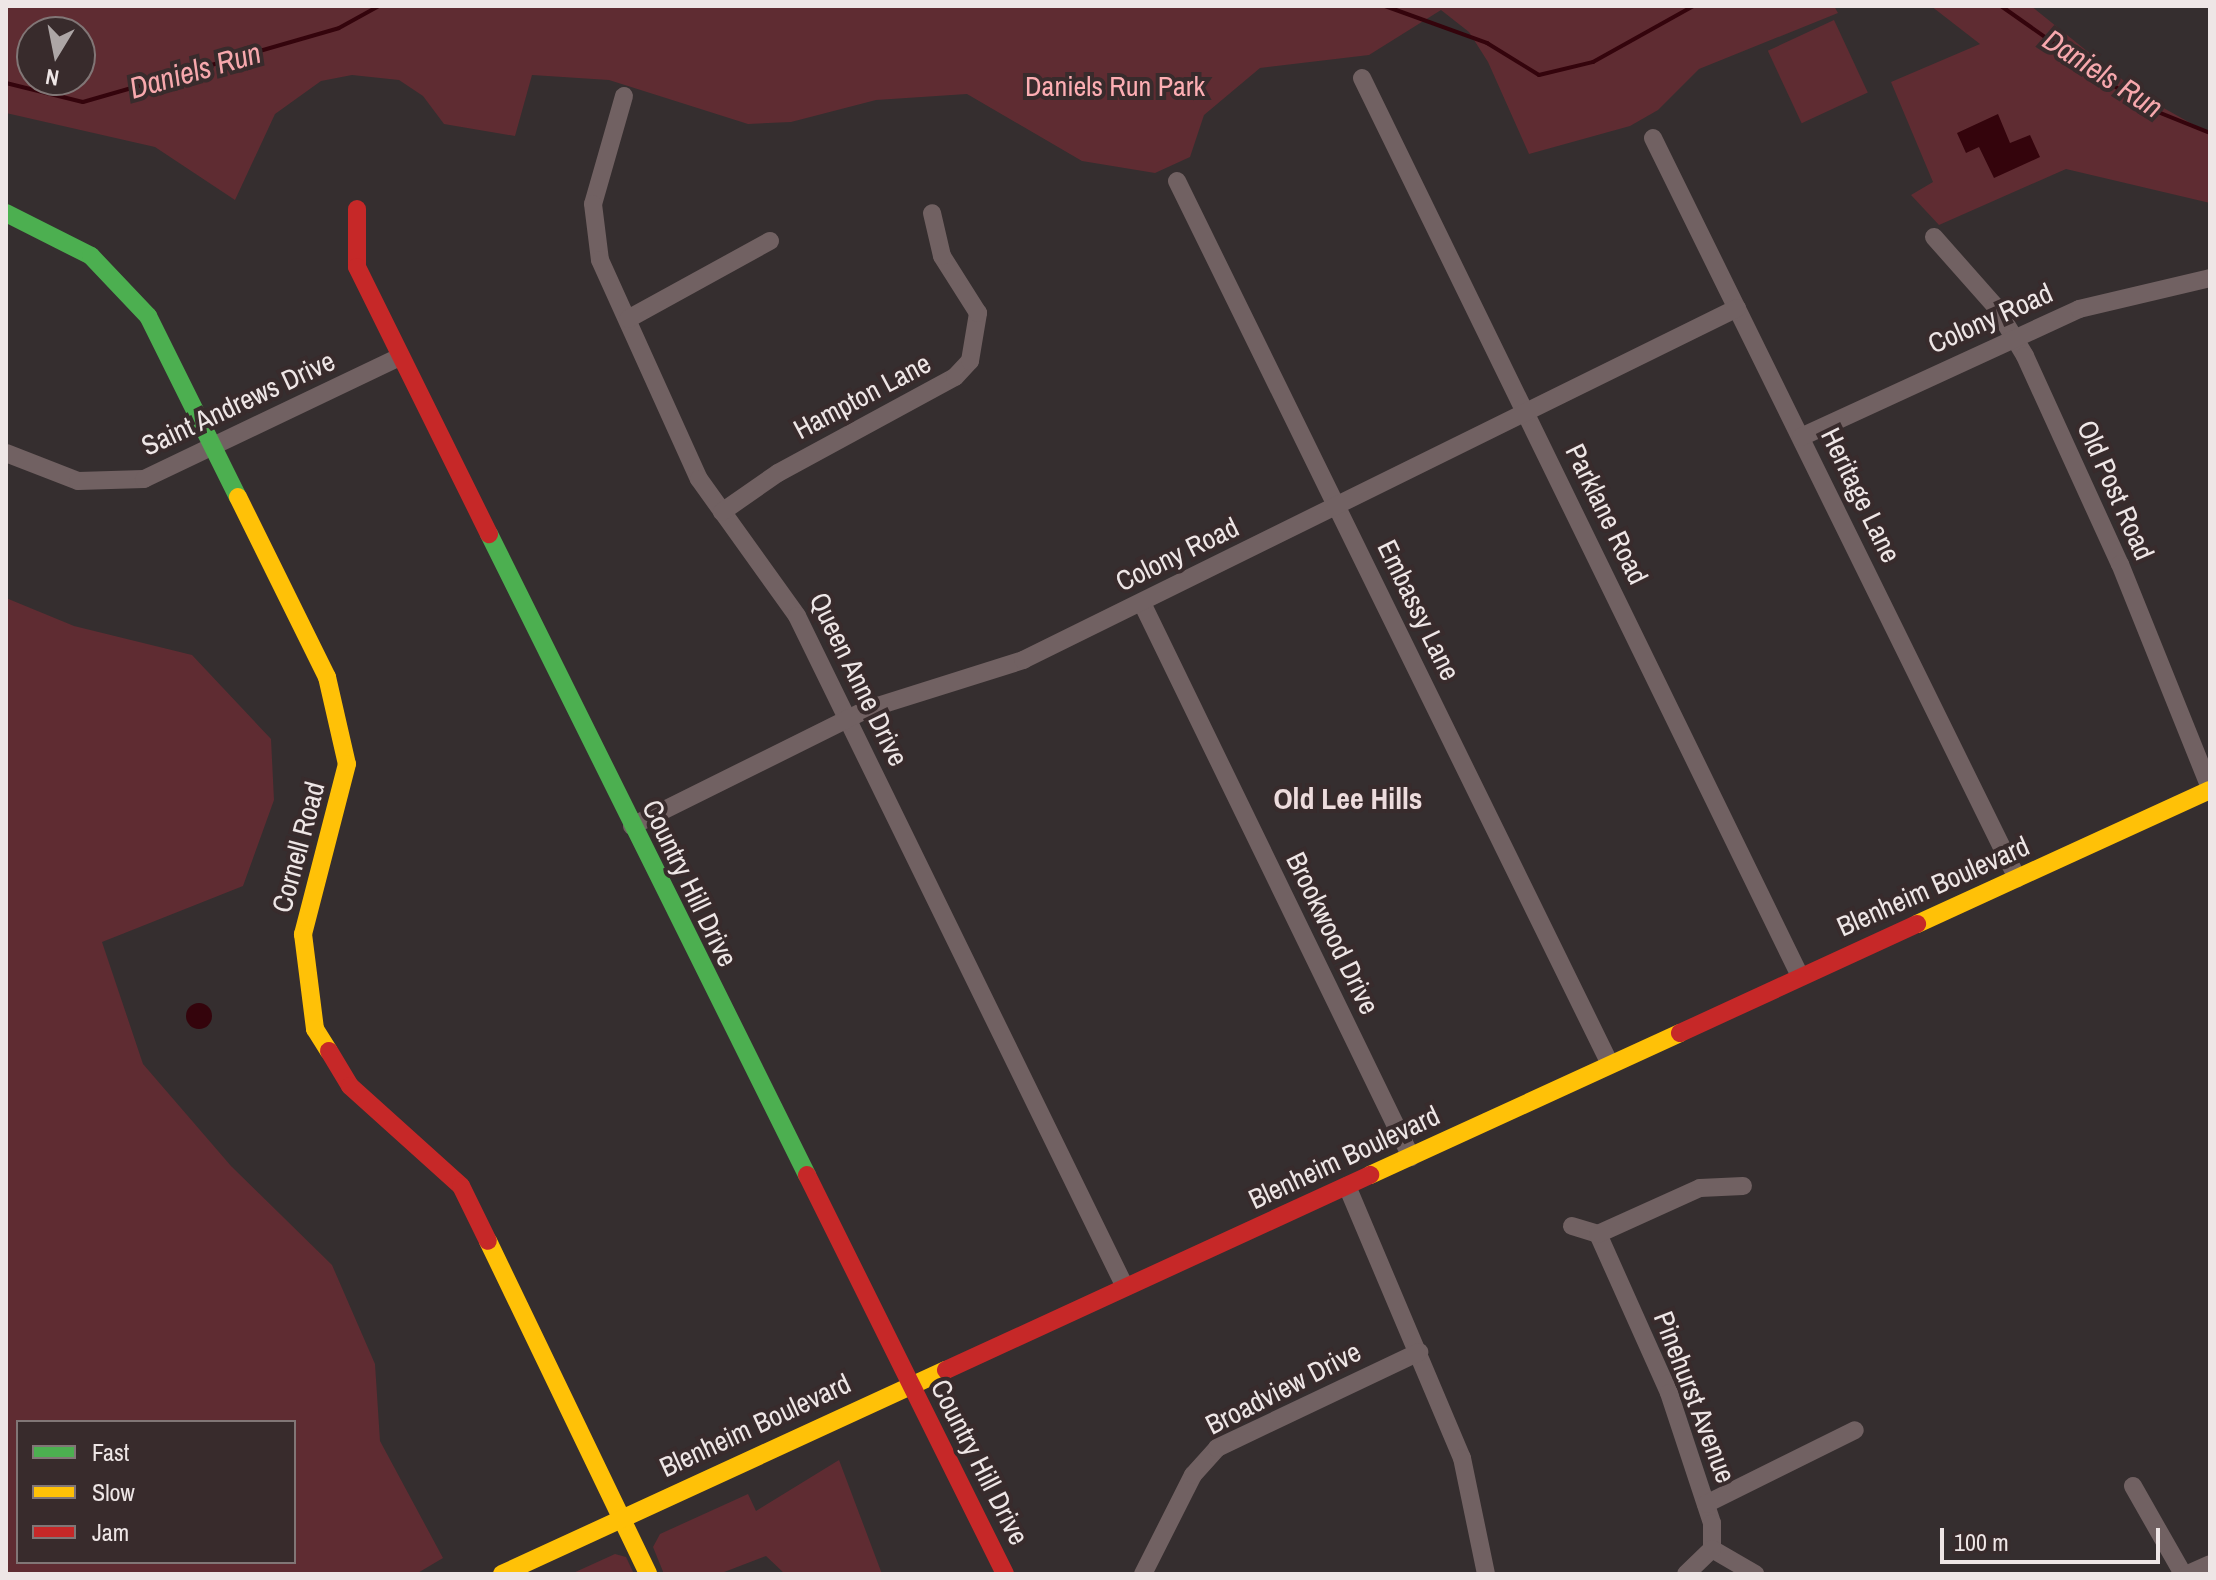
<!DOCTYPE html>
<style>
body{margin:0}
#map{position:relative;width:2216px;height:1580px;overflow:hidden;background:#352e2f;font-family:"Archivo Narrow",sans-serif}
div>[style]{position:absolute}
.green>*{inset:0;background:#5f2c32;transform-origin:0 0}
.water>*{inset:0;background:#34040c}
.round{border-radius:50%}
.stream>*{height:4px;margin:-2px;padding:0 2px;transform-origin:2px;border-radius:2px;background:#34040c}
.street>*{height:18px;margin:-9px;padding:0 9px;transform-origin:9px;border-radius:9px;background:#716162}
.fast>*{height:18px;margin:-9px;padding:0 9px;transform-origin:9px;border-radius:9px;background:#4caf50}
.slow>*{height:18px;margin:-9px;padding:0 9px;transform-origin:9px;border-radius:9px;background:#ffc107}
.jam>*{height:18px;margin:-9px;padding:0 9px;transform-origin:9px;border-radius:9px;background:#c62828}
span{translate:-50% -50%;white-space:nowrap;text-align:center;line-height:1.15;-webkit-text-stroke:8px #382b2c;paint-order:stroke}
.park-label{font-size:28px;color:#fdaeb3}
.street-label{font-size:28px;color:#eee6e6}
.water-label{font-size:30px;color:#f7a8ad;font-style:italic}
.neighbourhood-label{font-size:30px;color:#eddcdd;font-weight:700}
.frame{position:absolute;inset:0;border:8px solid #eee6e6;pointer-events:none}
.legend{position:absolute;left:16px;top:1420px;width:280px;height:144px;box-sizing:border-box;background:#382b2c;border:2px solid #817676;margin:0;padding:10px 14px;list-style:none;font-size:24px;color:#eee6e6}
.legend li{display:flex;align-items:center;gap:16px;height:40px}
.legend b{width:40px;border:2px solid #817676}
.north{position:absolute;left:16px;top:16px;width:80px;height:80px;box-sizing:border-box;background:#382b2c;border:2px solid #817676;border-radius:50%;rotate:190deg;font-size:22px;font-weight:700;line-height:32px;text-align:center;color:#eee6e6}
.north::after{content:'';display:block;margin:auto;width:28px;height:36px;background:#ada6a6;clip-path:polygon(50% 0,100% 100%,50% 72%,0 100%)}
.scale{position:absolute;left:1940px;top:1528px;width:220px;height:36px;box-sizing:border-box;border:4px solid #eee6e6;border-top:0;padding-left:10px;font-size:24px;line-height:28px;white-space:nowrap;color:#eee6e6;-webkit-text-stroke:6px #382b2c;paint-order:stroke}
</style>
<div id="map">
<div class="green">
<i style="clip-path:polygon(evenodd,6px 6px,1834px 6px,1838px 13px,1699px 69px,1658px 110px,1630px 126px,1529px 154px,1488px 62px,1469px 32px,1441px 10px,1369px 55px,1260px 68px,1204px 115px,1190px 157px,1155px 173px,1082px 161px,967px 94px,876px 100px,791px 122px,748px 124px,609px 80px,532px 75px,515px 136px,444px 124px,423px 96px,399px 80px,352px 75px,321px 81px,275px 114px,235px 200px,155px 147px,6px 113px,6px 6px,32px 32px,80px 32px,80px 80px,32px 80px,32px 32px)"></i>
<i style="clip-path:polygon(1931px 6px,2031px 6px,2144px 97px,2210px 134px,2210px 203px,2066px 169px,1939px 225px,1911px 195px,1933px 182px,1891px 82px,1980px 44px)"></i>
<i style="left:1834px;top:20px;width:80px;height:73px;rotate:65deg"></i>
<i style="clip-path:polygon(evenodd,6px 598px,74px 626px,192px 655px,271px 739px,274px 800px,243px 886px,102px 942px,143px 1064px,231px 1166px,332px 1265px,375px 1364px,380px 1441px,443px 1558px,416px 1574px,6px 1574px,6px 598px,294px 1422px,294px 1562px,18px 1562px,18px 1422px,294px 1422px)"></i>
<i style="clip-path:polygon(839px 1460px,882px 1574px,785px 1574px,766px 1556px,719px 1574px,664px 1574px,653px 1547px,660px 1534px,748px 1494px,756px 1511px)"></i>
<i style="clip-path:polygon(615px 1554px,626px 1557px,634px 1574px,571px 1574px)"></i>
</div>
<div class="water">
<i style="clip-path:polygon(1998px 114px,2010px 143px,2030px 135px,2040px 157px,1994px 178px,1979px 147px,1966px 153px,1957px 133px)"></i>
<i class="round" style="left:186px;top:1003px;width:26px;height:26px"></i>
</div>
<div class="stream">
<i style="left:1385px;top:6px;width:109px;rotate:19.9deg"></i>
<i style="left:1487px;top:43px;width:61px;rotate:31.6deg"></i>
<i style="left:1539px;top:75px;width:56px;rotate:-13.5deg"></i>
<i style="left:1593px;top:62px;width:115px;rotate:-29.2deg"></i>
<i style="left:2001px;top:6px;width:174px;rotate:35.2deg"></i>
<i style="left:2143px;top:106px;width:72px;rotate:21.9deg"></i>
<i style="left:6px;top:83px;width:79px;rotate:13.9deg"></i>
<i style="left:83px;top:102px;width:266px;rotate:-16.1deg"></i>
<i style="left:339px;top:28px;width:46px;rotate:-28.8deg"></i>
</div>
<div class="street">
<i style="left:1362px;top:78px;width:999px;rotate:64deg"></i>
<i style="left:624px;top:96px;width:112px;rotate:106deg"></i>
<i style="left:593px;top:204px;width:56px;rotate:82.9deg"></i>
<i style="left:600px;top:260px;width:240px;rotate:65.7deg"></i>
<i style="left:699px;top:479px;width:168px;rotate:54.4deg"></i>
<i style="left:797px;top:616px;width:747px;rotate:63.95deg"></i>
<i style="left:1653px;top:138px;width:825px;rotate:63.81deg"></i>
<i style="left:1177px;top:181px;width:983px;rotate:63.88deg"></i>
<i style="left:1934px;top:237px;width:92px;rotate:48.5deg"></i>
<i style="left:1995px;top:306px;width:58px;rotate:59deg"></i>
<i style="left:2025px;top:356px;width:229px;rotate:65.5deg"></i>
<i style="left:2120px;top:564px;width:241px;rotate:68.1deg"></i>
<i style="left:628px;top:319px;width:162px;rotate:-28.8deg"></i>
<i style="left:1801px;top:437px;width:306px;rotate:-24.7deg"></i>
<i style="left:2079px;top:309px;width:135px;rotate:-13.3deg"></i>
<i style="left:6px;top:453px;width:77px;rotate:21.3deg"></i>
<i style="left:78px;top:481px;width:66px;rotate:-1.7deg"></i>
<i style="left:144px;top:479px;width:284px;rotate:-25.5deg"></i>
<i style="left:722px;top:512px;width:68px;rotate:-34.9deg"></i>
<i style="left:778px;top:473px;width:201px;rotate:-28.5deg"></i>
<i style="left:955px;top:377px;width:22px;rotate:-47deg"></i>
<i style="left:970px;top:361px;width:49px;rotate:-80.5deg"></i>
<i style="left:978px;top:313px;width:67px;rotate:-122.3deg"></i>
<i style="left:942px;top:256px;width:44px;rotate:-103.1deg"></i>
<i style="left:1142px;top:603px;width:616px;rotate:64.1deg"></i>
<i style="left:632px;top:826px;width:263px;rotate:-26.4deg"></i>
<i style="left:868px;top:709px;width:163px;rotate:-17.5deg"></i>
<i style="left:1023px;top:660px;width:796px;rotate:-26.24deg"></i>
<i style="left:1347px;top:1186px;width:295px;rotate:67.1deg"></i>
<i style="left:1462px;top:1458px;width:118px;rotate:78.3deg"></i>
<i style="left:1572px;top:1226px;width:27px;rotate:17deg"></i>
<i style="left:1598px;top:1234px;width:174px;rotate:65.9deg"></i>
<i style="left:1669px;top:1393px;width:137px;rotate:71.7deg"></i>
<i style="left:1712px;top:1523px;width:26px;rotate:90deg"></i>
<i style="left:1598px;top:1234px;width:112px;rotate:-24.3deg"></i>
<i style="left:1700px;top:1188px;width:43px;rotate:-2.7deg"></i>
<i style="left:2133px;top:1486px;width:101px;rotate:60.4deg"></i>
<i style="left:1706px;top:1504px;width:166px;rotate:-26.4deg"></i>
<i style="left:1712px;top:1549px;width:50px;rotate:30.2deg"></i>
<i style="left:1143px;top:1574px;width:111px;rotate:-63.2deg"></i>
<i style="left:1193px;top:1475px;width:36px;rotate:-48deg"></i>
<i style="left:1217px;top:1448px;width:224px;rotate:-25.4deg"></i>
<i style="left:1686px;top:1574px;width:36px;rotate:-44deg"></i>
<i style="left:2188px;top:1574px;width:24px;rotate:-24deg"></i>
</div>
<div class="fast">
<i style="left:6px;top:213px;width:95px;rotate:26.8deg"></i>
<i style="left:91px;top:256px;width:83px;rotate:46.5deg"></i>
<i style="left:148px;top:316px;width:202px;rotate:63.6deg"></i>
<i style="left:489px;top:534px;width:716px;rotate:63.61deg"></i>
</div>
<div class="slow">
<i style="left:238px;top:497px;width:201px;rotate:63.7deg"></i>
<i style="left:327px;top:677px;width:89px;rotate:77.1deg"></i>
<i style="left:347px;top:764px;width:176px;rotate:104.5deg"></i>
<i style="left:303px;top:934px;width:96px;rotate:82.8deg"></i>
<i style="left:315px;top:1029px;width:26px;rotate:58deg"></i>
<i style="left:1917px;top:924px;width:322px;rotate:-24.6deg"></i>
<i style="left:1370px;top:1175px;width:341px;rotate:-24.6deg"></i>
<i style="left:488px;top:1241px;width:369px;rotate:64.3deg"></i>
<i style="left:502px;top:1574px;width:489px;rotate:-24.7deg"></i>
</div>
<div class="jam">
<i style="left:357px;top:209px;width:58px;rotate:90deg"></i>
<i style="left:357px;top:267px;width:298px;rotate:63.7deg"></i>
<i style="left:1680px;top:1033px;width:261px;rotate:-24.7deg"></i>
<i style="left:329px;top:1051px;width:41px;rotate:59deg"></i>
<i style="left:350px;top:1086px;width:149px;rotate:42deg"></i>
<i style="left:461px;top:1186px;width:61px;rotate:63.9deg"></i>
<i style="left:807px;top:1175px;width:445px;rotate:63.6deg"></i>
<i style="left:946px;top:1370px;width:467px;rotate:-24.7deg"></i>
</div>
<div class="park-label">
<span style="left:1115px;top:86px">Daniels Run Park</span>
</div>
<div class="street-label">
<span style="left:1990px;top:318px;rotate:-24deg">Colony Road</span>
<span style="left:862px;top:396px;rotate:-28deg">Hampton Lane</span>
<span style="left:238px;top:403px;rotate:-25deg">Saint Andrews Drive</span>
<span style="left:2116px;top:490px;rotate:66deg">Old Post Road</span>
<span style="left:1861px;top:495px;rotate:64deg">Heritage Lane</span>
<span style="left:1607px;top:514px;rotate:64deg">Parklane Road</span>
<span style="left:1177px;top:554px;rotate:-26deg">Colony Road</span>
<span style="left:1419px;top:610px;rotate:64deg">Embassy Lane</span>
<span style="left:859px;top:679px;rotate:64deg">Queen Anne Drive</span>
<span style="left:298px;top:847px;rotate:-75deg">Cornell Road</span>
<span style="left:690px;top:883px;rotate:64deg">Country Hill Drive</span>
<span style="left:1933px;top:886px;rotate:-24deg">Blenheim Boulevard</span>
<span style="left:1333px;top:933px;rotate:64deg">Brookwood Drive</span>
<span style="left:1344px;top:1157px;rotate:-25deg">Blenheim Boulevard</span>
<span style="left:1283px;top:1388px;rotate:-27deg">Broadview Drive</span>
<span style="left:1695px;top:1397px;rotate:69deg">Pinehurst Avenue</span>
<span style="left:755px;top:1425px;rotate:-25deg">Blenheim Boulevard</span>
<span style="left:980px;top:1462px;rotate:63deg">Country Hill Drive</span>
</div>
<div class="water-label">
<span style="left:195px;top:70px;rotate:-16deg">Daniels Run</span>
<span style="left:2103px;top:73px;rotate:33deg">Daniels Run</span>
</div>
<div class="neighbourhood-label">
<span style="left:1348px;top:798px">Old Lee Hills</span>
</div>
<div class="frame"></div>
<ul class="legend">
<li><b style="height:10px;background:#4caf50"></b>Fast</li>
<li><b style="height:10px;background:#ffc107"></b>Slow</li>
<li><b style="height:10px;background:#c62828"></b>Jam</li>
</ul>
<div class="north">N</div>
<div class="scale">100 m</div>
</div>
